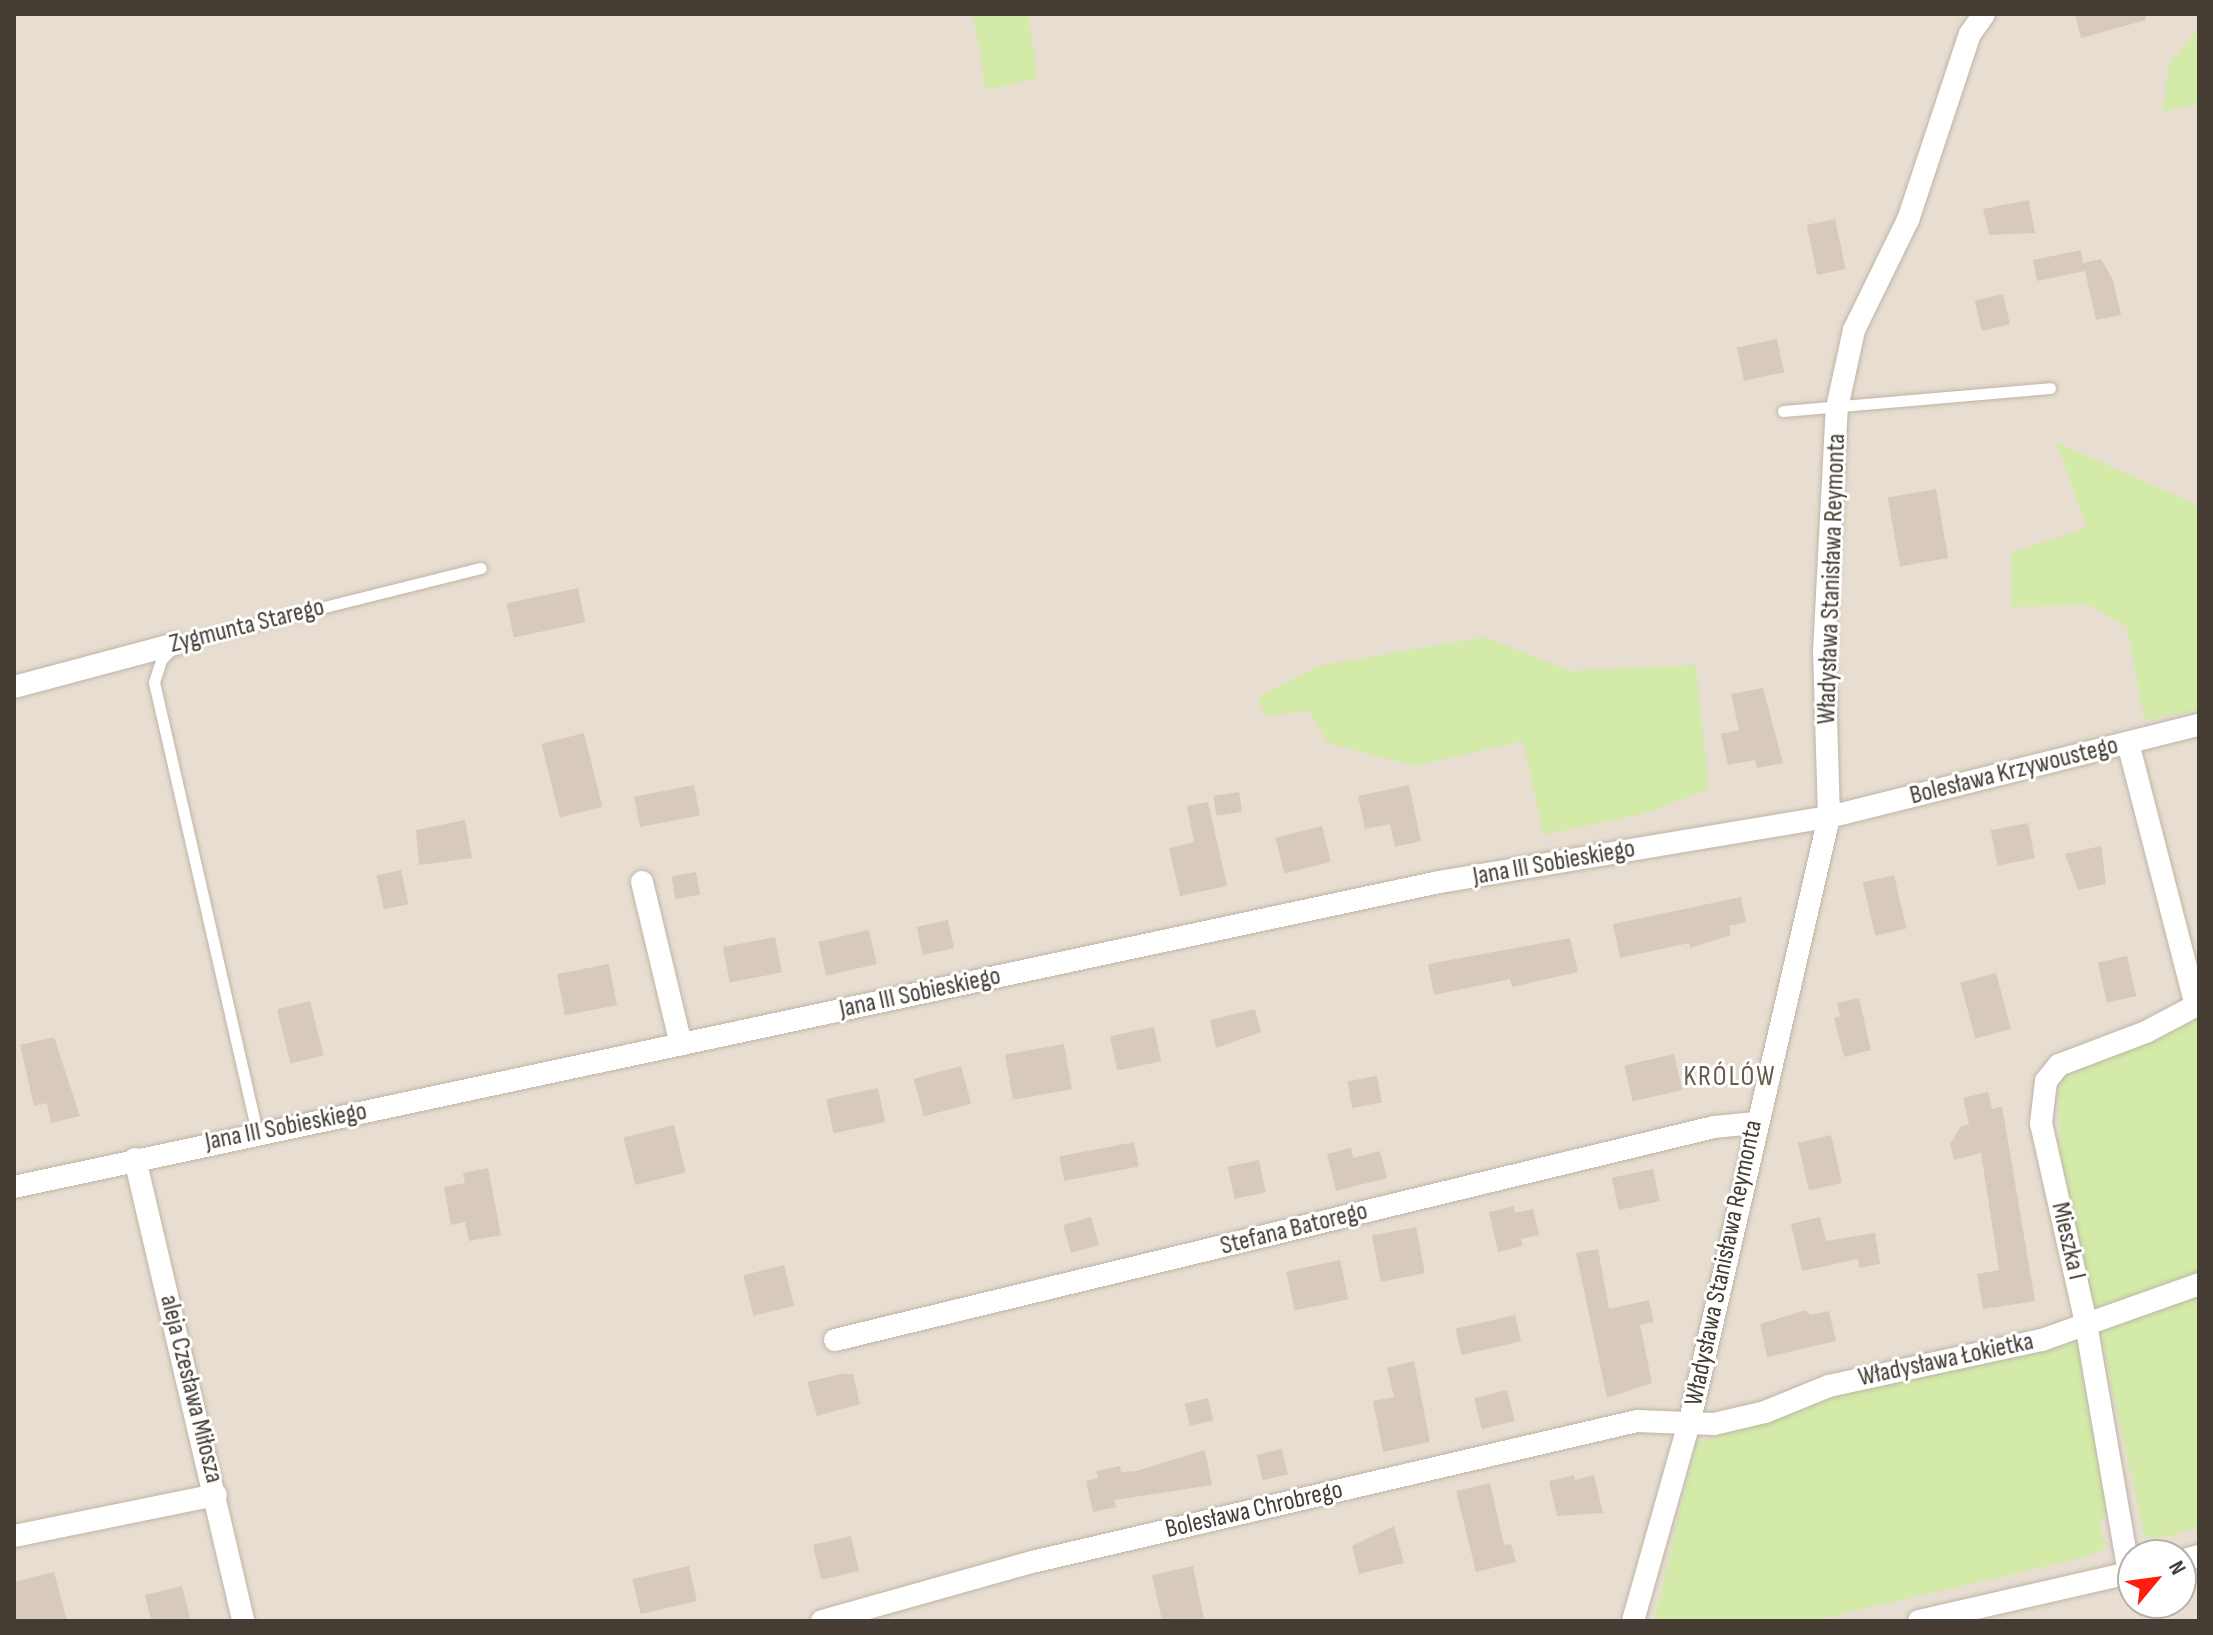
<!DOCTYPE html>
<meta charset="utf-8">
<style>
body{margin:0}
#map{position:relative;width:2213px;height:1635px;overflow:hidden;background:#f3ede4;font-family:"Sofia Sans Condensed",sans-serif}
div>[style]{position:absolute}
.residential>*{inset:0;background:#e7ded1}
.green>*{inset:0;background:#d3eaa9}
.building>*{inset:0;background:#d8cabb;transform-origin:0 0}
.roads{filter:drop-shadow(0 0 2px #bfb4a6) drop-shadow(0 0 2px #bfb4a6)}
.lane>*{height:11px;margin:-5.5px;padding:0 5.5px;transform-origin:5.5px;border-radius:5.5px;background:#fff}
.street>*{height:22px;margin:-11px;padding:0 11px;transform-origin:11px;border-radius:11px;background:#fff}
span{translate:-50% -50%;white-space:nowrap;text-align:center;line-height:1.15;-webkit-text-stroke:6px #fff;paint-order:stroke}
.street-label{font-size:26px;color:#453d33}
.neighbourhood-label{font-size:28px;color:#695a4a;letter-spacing:2px}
.frame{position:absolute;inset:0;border:16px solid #453d33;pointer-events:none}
.north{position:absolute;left:2117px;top:1539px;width:80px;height:80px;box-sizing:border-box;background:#fff;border:2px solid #b5b1ad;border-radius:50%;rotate:61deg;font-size:22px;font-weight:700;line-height:32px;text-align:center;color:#453d33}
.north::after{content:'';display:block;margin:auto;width:28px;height:36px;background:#ff1e0e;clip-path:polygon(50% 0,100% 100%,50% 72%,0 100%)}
</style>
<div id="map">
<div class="residential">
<i style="clip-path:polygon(evenodd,14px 14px,2199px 14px,2199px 1621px,14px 1621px,14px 14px,2133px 1555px,2181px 1555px,2181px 1603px,2133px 1603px,2133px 1555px)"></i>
</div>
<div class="green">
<i style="clip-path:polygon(973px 14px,1029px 14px,1037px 79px,986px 90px)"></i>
<i style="clip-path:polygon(2199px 28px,2199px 104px,2163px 112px,2169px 64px)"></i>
<i style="clip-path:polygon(2056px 442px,2199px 506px,2199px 709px,2145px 721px,2127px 628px,2089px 605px,2012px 607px,2011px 553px,2087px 528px)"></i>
<i style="clip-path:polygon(1485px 637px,1570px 671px,1696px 665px,1709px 788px,1650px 812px,1544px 835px,1523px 741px,1415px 766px,1328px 743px,1309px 711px,1265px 716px,1258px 697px,1318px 666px)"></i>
<i style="clip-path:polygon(2199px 1016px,2199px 1275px,2096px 1313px,2062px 1174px,2058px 1095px,2064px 1074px)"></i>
<i style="clip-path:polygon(2199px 1294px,2199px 1528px,2156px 1539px,2144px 1534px,2099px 1328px)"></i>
<i style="clip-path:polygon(2082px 1342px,2107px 1511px,2100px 1521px,2105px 1548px,2086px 1557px,1811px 1621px,1654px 1621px,1696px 1443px,1851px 1391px)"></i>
</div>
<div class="building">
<i style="clip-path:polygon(2075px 14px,2145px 14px,2146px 20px,2081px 38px)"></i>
<i style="clip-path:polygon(2029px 200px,2035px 233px,1989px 235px,1983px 209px)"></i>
<i style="left:1835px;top:219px;width:51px;height:29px;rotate:78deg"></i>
<i style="clip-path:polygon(2081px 250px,2083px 263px,2101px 259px,2113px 280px,2121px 315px,2096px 320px,2085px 271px,2037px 281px,2033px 260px)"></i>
<i style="left:2003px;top:294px;width:31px;height:29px;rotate:77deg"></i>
<i style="left:1777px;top:339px;width:34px;height:41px;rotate:78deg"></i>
<i style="left:1936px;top:489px;width:70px;height:49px;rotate:80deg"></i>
<i style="left:578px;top:588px;width:35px;height:73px;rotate:78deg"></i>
<i style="clip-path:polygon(1763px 688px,1783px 763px,1757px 768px,1755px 760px,1728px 765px,1721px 734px,1739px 730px,1731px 694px)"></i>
<i style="left:584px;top:733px;width:76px;height:44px;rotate:76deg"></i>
<i style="left:694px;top:785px;width:31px;height:61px;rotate:79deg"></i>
<i style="clip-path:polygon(1409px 785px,1421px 841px,1395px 847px,1390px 824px,1365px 829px,1358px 796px)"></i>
<i style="left:1239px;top:792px;width:20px;height:26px;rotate:81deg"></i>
<i style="clip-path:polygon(1208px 802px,1227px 886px,1180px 896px,1169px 848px,1194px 842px,1187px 806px)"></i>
<i style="clip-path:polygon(465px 820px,472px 858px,419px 865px,416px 830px)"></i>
<i style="left:2028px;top:823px;width:36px;height:38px;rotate:79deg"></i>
<i style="left:1322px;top:826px;width:37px;height:48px;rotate:76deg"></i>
<i style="clip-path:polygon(2101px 846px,2106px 884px,2078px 890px,2065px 854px)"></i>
<i style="left:401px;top:870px;width:35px;height:25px;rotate:78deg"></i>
<i style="left:696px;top:872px;width:23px;height:25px;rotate:80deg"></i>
<i style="left:1894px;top:875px;width:55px;height:32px;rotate:77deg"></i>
<i style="clip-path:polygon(1741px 897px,1746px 922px,1729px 926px,1731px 935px,1690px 948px,1689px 943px,1620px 958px,1613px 924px)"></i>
<i style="left:948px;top:920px;width:29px;height:32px;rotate:78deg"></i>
<i style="left:869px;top:930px;width:35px;height:52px;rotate:77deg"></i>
<i style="left:775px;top:937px;width:36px;height:53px;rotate:79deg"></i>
<i style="clip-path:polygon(1570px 938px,1578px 972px,1512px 987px,1510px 979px,1434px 995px,1428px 964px)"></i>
<i style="left:2127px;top:956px;width:41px;height:30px;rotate:77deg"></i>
<i style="left:609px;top:964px;width:42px;height:53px;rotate:79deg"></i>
<i style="left:1996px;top:973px;width:58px;height:37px;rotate:75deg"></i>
<i style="clip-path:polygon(1859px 998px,1871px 1050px,1844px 1057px,1834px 1018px,1840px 1016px,1837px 1003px)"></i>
<i style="left:310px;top:1001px;width:56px;height:34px;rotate:76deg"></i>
<i style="clip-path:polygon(1255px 1009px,1261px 1032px,1216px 1048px,1210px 1020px)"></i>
<i style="left:1154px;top:1027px;width:35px;height:45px;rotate:78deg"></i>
<i style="clip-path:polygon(54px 1037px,80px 1116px,51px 1123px,47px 1103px,34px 1106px,20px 1045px)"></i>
<i style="left:1064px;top:1044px;width:46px;height:60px;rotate:80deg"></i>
<i style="left:1674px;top:1054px;width:37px;height:51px;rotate:77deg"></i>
<i style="left:961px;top:1066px;width:39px;height:49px;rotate:75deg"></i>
<i style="left:1377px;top:1076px;width:27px;height:30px;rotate:80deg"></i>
<i style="left:878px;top:1088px;width:35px;height:53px;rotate:78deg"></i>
<i style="clip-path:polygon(1988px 1092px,1992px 1109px,2002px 1106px,2035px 1301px,1983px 1309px,1977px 1274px,1999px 1270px,1981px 1153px,1954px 1160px,1950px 1144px,1961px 1126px,1969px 1124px,1963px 1098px)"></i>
<i style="left:674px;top:1125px;width:49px;height:52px;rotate:76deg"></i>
<i style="left:1831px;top:1135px;width:49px;height:34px;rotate:77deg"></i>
<i style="left:1134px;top:1142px;width:25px;height:76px;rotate:79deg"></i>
<i style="clip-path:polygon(1351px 1148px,1353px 1158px,1380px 1151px,1387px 1178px,1336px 1191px,1327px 1154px)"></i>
<i style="left:1259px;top:1160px;width:33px;height:32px;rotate:78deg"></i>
<i style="clip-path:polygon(488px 1168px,501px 1235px,469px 1241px,465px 1222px,451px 1225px,444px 1187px,465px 1183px,463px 1173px)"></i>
<i style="left:1653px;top:1169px;width:33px;height:42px;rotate:78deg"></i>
<i style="clip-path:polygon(1514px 1206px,1515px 1213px,1533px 1209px,1539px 1235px,1521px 1239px,1523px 1246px,1498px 1252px,1489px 1212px)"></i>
<i style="left:1091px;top:1217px;width:29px;height:29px;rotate:74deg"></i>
<i style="clip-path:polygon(1820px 1217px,1826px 1241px,1875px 1233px,1880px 1264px,1859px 1268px,1858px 1259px,1802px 1271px,1791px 1224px)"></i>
<i style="left:1416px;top:1227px;width:47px;height:45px;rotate:79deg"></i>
<i style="clip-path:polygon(1598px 1249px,1609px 1309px,1649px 1300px,1654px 1322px,1640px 1325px,1652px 1383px,1607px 1398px,1576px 1253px)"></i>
<i style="left:1340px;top:1260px;width:40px;height:55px;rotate:78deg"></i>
<i style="left:784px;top:1265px;width:42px;height:42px;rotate:76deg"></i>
<i style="clip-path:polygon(1806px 1310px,1810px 1315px,1829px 1311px,1836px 1341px,1767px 1357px,1760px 1324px)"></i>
<i style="left:1515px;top:1315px;width:27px;height:61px;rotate:77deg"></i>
<i style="clip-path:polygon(1414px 1361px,1430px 1442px,1383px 1452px,1373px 1401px,1394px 1397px,1387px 1368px)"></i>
<i style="clip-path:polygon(841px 1374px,853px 1374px,860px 1404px,817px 1416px,807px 1382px)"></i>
<i style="left:1507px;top:1390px;width:32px;height:34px;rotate:76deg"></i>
<i style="left:1208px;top:1398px;width:23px;height:24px;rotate:77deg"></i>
<i style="left:1282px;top:1449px;width:26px;height:26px;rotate:77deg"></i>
<i style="clip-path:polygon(1205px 1450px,1212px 1485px,1115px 1500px,1116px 1507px,1093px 1512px,1086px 1481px,1098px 1478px,1096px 1471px,1120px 1466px,1121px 1472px,1136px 1471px)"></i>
<i style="clip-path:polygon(1574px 1475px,1575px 1480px,1594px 1475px,1603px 1513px,1557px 1516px,1549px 1481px)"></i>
<i style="clip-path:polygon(1490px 1483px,1504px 1545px,1511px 1544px,1516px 1562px,1476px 1572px,1456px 1491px)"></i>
<i style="clip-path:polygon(1394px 1526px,1404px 1563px,1359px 1574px,1352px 1546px)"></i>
<i style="left:851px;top:1536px;width:36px;height:39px;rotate:77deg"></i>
<i style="left:689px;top:1566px;width:36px;height:58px;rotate:77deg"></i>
<i style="clip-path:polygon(1193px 1566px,1204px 1619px,1162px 1621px,1152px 1575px)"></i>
<i style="clip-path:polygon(54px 1572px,67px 1621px,14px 1621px,14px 1582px)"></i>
<i style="clip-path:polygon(182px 1586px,191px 1621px,151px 1621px,145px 1595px)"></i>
</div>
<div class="roads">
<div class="lane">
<i style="left:1783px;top:411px;width:268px;rotate:-4.9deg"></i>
<i style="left:257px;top:1132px;width:462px;rotate:-102.9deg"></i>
<i style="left:154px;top:682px;width:23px;rotate:-72deg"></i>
<i style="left:161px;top:660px;width:22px;rotate:-47deg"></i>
<i style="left:176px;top:644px;width:314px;rotate:-14deg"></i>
</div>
<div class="street">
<i style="left:14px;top:687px;width:168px;rotate:-14.9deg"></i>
<i style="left:2128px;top:743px;width:271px;rotate:75.5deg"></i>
<i style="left:642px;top:882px;width:167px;rotate:76.5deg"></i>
<i style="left:135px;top:1159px;width:474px;rotate:76.8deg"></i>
<i style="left:14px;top:1187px;width:1457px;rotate:-12.08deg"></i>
<i style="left:1439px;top:882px;width:395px;rotate:-9.5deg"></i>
<i style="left:1829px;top:817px;width:381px;rotate:-14deg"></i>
<i style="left:835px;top:1340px;width:904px;rotate:-13.62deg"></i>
<i style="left:1714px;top:1127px;width:41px;rotate:-5.6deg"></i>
<i style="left:14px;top:1536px;width:206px;rotate:-11.5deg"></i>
<i style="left:2181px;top:1561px;width:19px;rotate:-16deg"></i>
<i style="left:2129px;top:1573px;width:254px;rotate:-99.8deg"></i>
<i style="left:2086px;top:1323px;width:205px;rotate:-102.7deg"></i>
<i style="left:2041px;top:1123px;width:42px;rotate:-83.2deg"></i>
<i style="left:2046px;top:1081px;width:21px;rotate:-51deg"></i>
<i style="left:2059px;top:1065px;width:93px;rotate:-20.8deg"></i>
<i style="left:2146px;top:1032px;width:60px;rotate:-27.8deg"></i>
<i style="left:822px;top:1621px;width:218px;rotate:-15.7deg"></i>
<i style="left:1032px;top:1562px;width:621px;rotate:-13.12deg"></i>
<i style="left:1637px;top:1421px;width:77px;rotate:2.2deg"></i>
<i style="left:1714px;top:1424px;width:52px;rotate:-13.2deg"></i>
<i style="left:1765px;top:1412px;width:69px;rotate:-22.1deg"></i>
<i style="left:1829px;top:1386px;width:218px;rotate:-12.2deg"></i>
<i style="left:2042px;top:1340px;width:167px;rotate:-19.6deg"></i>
<i style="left:1633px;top:1621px;width:209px;rotate:-74.2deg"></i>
<i style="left:1690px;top:1420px;width:619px;rotate:-77.02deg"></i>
<i style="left:1829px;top:817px;width:165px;rotate:-91.7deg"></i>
<i style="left:1824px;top:652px;width:244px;rotate:-87deg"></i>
<i style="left:1837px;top:408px;width:80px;rotate:-77.7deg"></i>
<i style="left:1854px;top:330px;width:123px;rotate:-63.9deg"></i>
<i style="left:1908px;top:220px;width:196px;rotate:-71.6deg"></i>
<i style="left:1970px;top:34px;width:24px;rotate:-55deg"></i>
<i style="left:1919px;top:1621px;width:220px;rotate:-12.9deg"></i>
</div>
</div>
<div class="street-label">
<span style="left:1832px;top:579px;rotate:-88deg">Władysława Stanisława Reymonta</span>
<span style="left:247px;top:626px;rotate:-14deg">Zygmunta Starego</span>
<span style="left:2014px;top:771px;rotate:-14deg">Bolesława Krzywoustego</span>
<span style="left:1554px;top:863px;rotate:-10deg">Jana III Sobieskiego</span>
<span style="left:920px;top:993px;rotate:-12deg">Jana III Sobieskiego</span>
<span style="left:286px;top:1127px;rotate:-11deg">Jana III Sobieskiego</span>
<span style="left:1294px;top:1229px;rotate:-14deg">Stefana Batorego</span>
<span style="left:2068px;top:1241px;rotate:77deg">Mieszka I</span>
<span style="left:1724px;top:1263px;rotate:-78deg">Władysława Stanisława Reymonta</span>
<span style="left:1946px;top:1360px;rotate:-12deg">Władysława Łokietka</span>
<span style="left:191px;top:1389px;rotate:76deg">aleja Czesława Miłosza</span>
<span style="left:1254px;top:1510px;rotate:-13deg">Bolesława Chrobrego</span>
</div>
<div class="neighbourhood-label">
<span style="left:1730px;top:1077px">KRÓLÓW</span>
</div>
<div class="frame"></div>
<div class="north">N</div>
</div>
